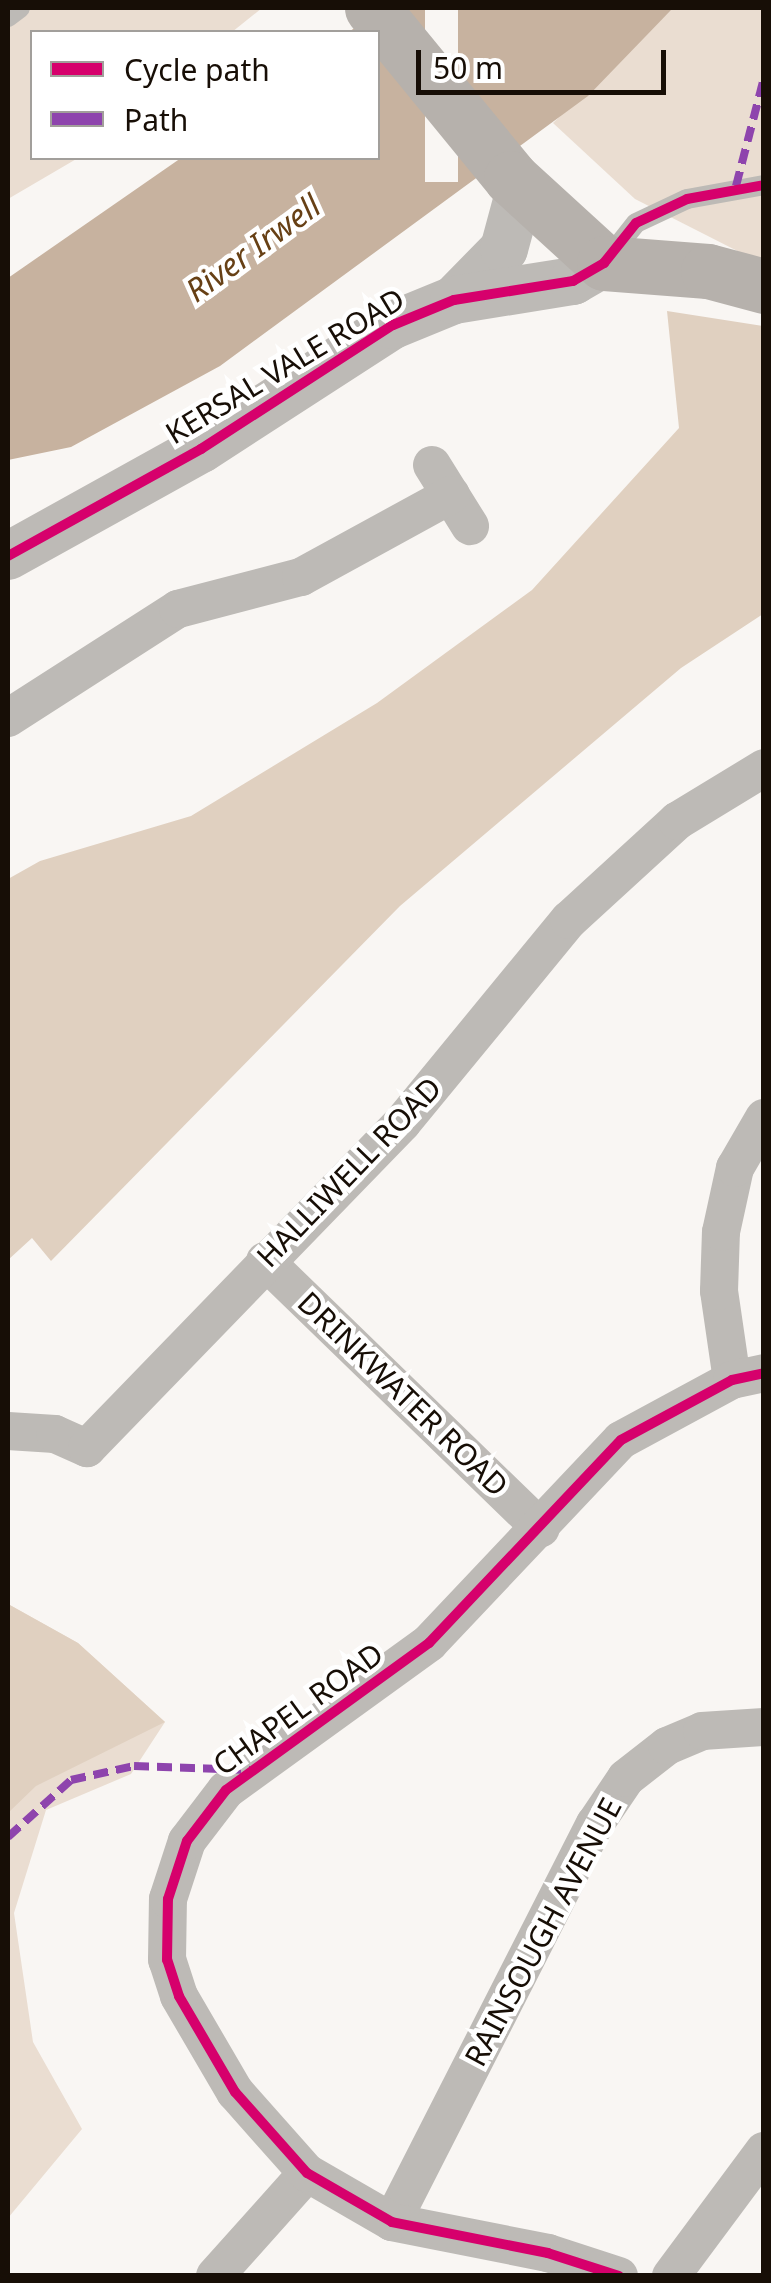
<!DOCTYPE html>
<style>
body{margin:0}
#map{position:relative;width:771px;height:2283px;overflow:hidden;background:#f9f6f3;font-family:"Noto Sans",sans-serif}
div>[style]{position:absolute}
.green>*{inset:0;background:#eaddd1}
.forest>*{inset:0;background:#e0d0c0}
.water>*{inset:0;background:#c7b29f}
.pier>*{inset:0;background:#f9f6f3;transform-origin:0 0}
.service>*{height:20px;margin:-10px;padding:0 10px;transform-origin:10px;border-radius:10px;background:#bdbab6}
.minor>*{height:38px;margin:-19px;padding:0 19px;transform-origin:19px;border-radius:19px;background:#bdbab6}
.tertiary>*{height:48px;margin:-24px;padding:0 24px;transform-origin:24px;border-radius:24px;background:#bdbab6}
.primary>*{height:55px;margin:-27.5px;padding:0 27.5px;transform-origin:27.5px;border-radius:27.5px;background:#b6b1ac}
.quiet>*{height:8px;margin-top:-4px;transform-origin:0;background:repeating-linear-gradient(90deg,#8e44ad 0 15px,transparent 0 23px)}
.cycleway>*{height:10px;margin:-5px;padding:0 5px;transform-origin:5px;border-radius:5px;background:#d6006c}
span{translate:-50% -50%;white-space:nowrap;text-align:center;line-height:1.15;-webkit-text-stroke:9px #fff;paint-order:stroke}
.street-label{font-size:30px;color:#170e06}
.water-label{font-size:32px;color:#674015;font-style:italic}
.frame{position:absolute;inset:0;border:10px solid #170e06;pointer-events:none}
.legend{position:absolute;left:30px;top:30px;width:350px;height:130px;box-sizing:border-box;background:#fff;border:2px solid #a29f9b;margin:0;padding:12px 18px;list-style:none;font-size:30px;color:#170e06}
.legend li{display:flex;align-items:center;gap:20px;height:50px}
.legend b{width:50px;border:2px solid #a29f9b}
.scale{position:absolute;left:416px;top:50px;width:250px;height:45px;box-sizing:border-box;border:5px solid #170e06;border-top:0;padding-left:12px;font-size:30px;line-height:35px;white-space:nowrap;color:#170e06;-webkit-text-stroke:8px #fff;paint-order:stroke}
</style>
<div id="map">
<div class="green">
<i style="clip-path:polygon(8px 8px,262px 8px,232px 32px,32px 32px,32px 158px,78px 158px,8px 199px)"></i>
<i style="clip-path:polygon(673px 8px,763px 8px,763px 264px,635px 199px,553px 123px)"></i>
<i style="clip-path:polygon(8px 1604px,78px 1643px,165px 1722px,131px 1774px,46px 1810px,14px 1913px,33px 2042px,82px 2129px,8px 2218px)"></i>
</div>
<div class="forest">
<i style="clip-path:polygon(667px 311px,763px 326px,763px 614px,681px 668px,400px 906px,51px 1261px,32px 1238px,8px 1260px,8px 879px,40px 861px,191px 816px,377px 703px,532px 590px,679px 428px)"></i>
<i style="clip-path:polygon(8px 1604px,78px 1643px,165px 1722px,36px 1786px,8px 1813px)"></i>
</div>
<div class="water">
<i style="clip-path:polygon(381px 8px,673px 8px,588px 96px,220px 366px,71px 447px,8px 460px,8px 278px,181px 158px,378px 158px,378px 32px,349px 32px)"></i>
</div>
<div class="pier">
<i style="left:425px;top:8px;width:33px;height:174px"></i>
</div>
<div class="service">
<i style="left:8px;top:17px;width:15px;rotate:-37deg"></i>
<i style="left:609px;top:257px;width:43px;rotate:-51.5deg"></i>
<i style="left:636px;top:223px;width:56px;rotate:-25.2deg"></i>
<i style="left:687px;top:199px;width:78px;rotate:-10.3deg"></i>
</div>
<div class="minor">
<i style="left:432px;top:465px;width:72px;rotate:58.1deg"></i>
<i style="left:8px;top:718px;width:202px;rotate:-32.7deg"></i>
<i style="left:178px;top:609px;width:127px;rotate:-14.6deg"></i>
<i style="left:301px;top:577px;width:171px;rotate:-28.7deg"></i>
<i style="left:265px;top:1261px;width:384px;rotate:44.1deg"></i>
<i style="left:732px;top:1380px;width:90px;rotate:-98.3deg"></i>
<i style="left:719px;top:1291px;width:59px;rotate:-88.1deg"></i>
<i style="left:721px;top:1232px;width:66px;rotate:-77.7deg"></i>
<i style="left:735px;top:1168px;width:58px;rotate:-59.9deg"></i>
<i style="left:8px;top:1431px;width:47px;rotate:3.7deg"></i>
<i style="left:55px;top:1434px;width:35px;rotate:24deg"></i>
<i style="left:87px;top:1448px;width:453px;rotate:-45.9deg"></i>
<i style="left:402px;top:1123px;width:263px;rotate:-50.6deg"></i>
<i style="left:569px;top:920px;width:147px;rotate:-42.5deg"></i>
<i style="left:677px;top:821px;width:102px;rotate:-31.3deg"></i>
<i style="left:392px;top:2222px;width:447px;rotate:-63deg"></i>
<i style="left:595px;top:1824px;width:55px;rotate:-56deg"></i>
<i style="left:626px;top:1778px;width:52px;rotate:-38deg"></i>
<i style="left:667px;top:1746px;width:38px;rotate:-23deg"></i>
<i style="left:702px;top:1731px;width:62px;rotate:-3.7deg"></i>
<i style="left:215px;top:2276px;width:138px;rotate:-48.2deg"></i>
<i style="left:619px;top:2276px;width:75px;rotate:-162.1deg"></i>
<i style="left:548px;top:2253px;width:159px;rotate:-168.8deg"></i>
<i style="left:392px;top:2222px;width:98px;rotate:-150deg"></i>
<i style="left:307px;top:2173px;width:108px;rotate:-131.6deg"></i>
<i style="left:235px;top:2092px;width:111px;rotate:-120.3deg"></i>
<i style="left:179px;top:1996px;width:38px;rotate:-108deg"></i>
<i style="left:167px;top:1960px;width:61px;rotate:-89.1deg"></i>
<i style="left:168px;top:1899px;width:61px;rotate:-71.9deg"></i>
<i style="left:187px;top:1841px;width:64px;rotate:-52.6deg"></i>
<i style="left:226px;top:1790px;width:251px;rotate:-35.9deg"></i>
<i style="left:429px;top:1643px;width:279px;rotate:-46.6deg"></i>
<i style="left:621px;top:1440px;width:126px;rotate:-28.4deg"></i>
<i style="left:732px;top:1380px;width:33px;rotate:-12deg"></i>
<i style="left:671px;top:2276px;width:156px;rotate:-53.4deg"></i>
</div>
<div class="tertiary">
<i style="left:454px;top:300px;width:71px;rotate:-45.6deg"></i>
<i style="left:504px;top:249px;width:65px;rotate:-74.9deg"></i>
<i style="left:8px;top:556px;width:221px;rotate:-29deg"></i>
<i style="left:201px;top:449px;width:229px;rotate:-32.9deg"></i>
<i style="left:393px;top:325px;width:66px;rotate:-22.3deg"></i>
<i style="left:454px;top:300px;width:121px;rotate:-9.1deg"></i>
<i style="left:573px;top:281px;width:36px;rotate:-30deg"></i>
</div>
<div class="primary">
<i style="left:372px;top:8px;width:220px;rotate:50.7deg"></i>
<i style="left:511px;top:178px;width:126px;rotate:42.4deg"></i>
<i style="left:604px;top:263px;width:104px;rotate:4.4deg"></i>
<i style="left:708px;top:271px;width:58px;rotate:15deg"></i>
</div>
<div class="quiet">
<i style="left:736px;top:186px;width:112px;rotate:-75.5deg"></i>
<i style="left:8px;top:1837px;width:85px;rotate:-42.1deg"></i>
<i style="left:71px;top:1780px;width:65px;rotate:-12.5deg"></i>
<i style="left:134px;top:1766px;width:116px;rotate:2deg"></i>
</div>
<div class="cycleway">
<i style="left:8px;top:556px;width:221px;rotate:-29deg"></i>
<i style="left:201px;top:449px;width:229px;rotate:-32.9deg"></i>
<i style="left:393px;top:325px;width:66px;rotate:-22.3deg"></i>
<i style="left:454px;top:300px;width:121px;rotate:-9.1deg"></i>
<i style="left:573px;top:281px;width:36px;rotate:-30deg"></i>
<i style="left:604px;top:263px;width:51px;rotate:-51.3deg"></i>
<i style="left:636px;top:223px;width:56px;rotate:-25.2deg"></i>
<i style="left:687px;top:199px;width:78px;rotate:-10.3deg"></i>
<i style="left:619px;top:2276px;width:75px;rotate:-162.1deg"></i>
<i style="left:548px;top:2253px;width:159px;rotate:-168.8deg"></i>
<i style="left:392px;top:2222px;width:98px;rotate:-150deg"></i>
<i style="left:307px;top:2173px;width:108px;rotate:-131.6deg"></i>
<i style="left:235px;top:2092px;width:111px;rotate:-120.3deg"></i>
<i style="left:179px;top:1996px;width:38px;rotate:-108deg"></i>
<i style="left:167px;top:1960px;width:61px;rotate:-89.1deg"></i>
<i style="left:168px;top:1899px;width:61px;rotate:-71.9deg"></i>
<i style="left:187px;top:1841px;width:64px;rotate:-52.6deg"></i>
<i style="left:226px;top:1790px;width:251px;rotate:-35.9deg"></i>
<i style="left:429px;top:1643px;width:279px;rotate:-46.6deg"></i>
<i style="left:621px;top:1440px;width:126px;rotate:-28.4deg"></i>
<i style="left:732px;top:1380px;width:33px;rotate:-12deg"></i>
</div>
<div class="street-label">
<span style="left:285px;top:366px;rotate:-31deg">KERSAL VALE ROAD</span>
<span style="left:349px;top:1172px;rotate:-46deg">HALLIWELL ROAD</span>
<span style="left:403px;top:1394px;rotate:44deg">DRINKWATER ROAD</span>
<span style="left:298px;top:1709px;rotate:-36deg">CHAPEL ROAD</span>
<span style="left:543px;top:1932px;rotate:-62deg">RAINSOUGH AVENUE</span>
</div>
<div class="water-label">
<span style="left:253px;top:248px;rotate:-36deg">River Irwell</span>
</div>
<div class="frame"></div>
<ul class="legend">
<li><b style="height:12px;background:#d6006c"></b>Cycle path</li>
<li><b style="height:12px;background:#8e44ad"></b>Path</li>
</ul>
<div class="scale">50 m</div>
</div>
